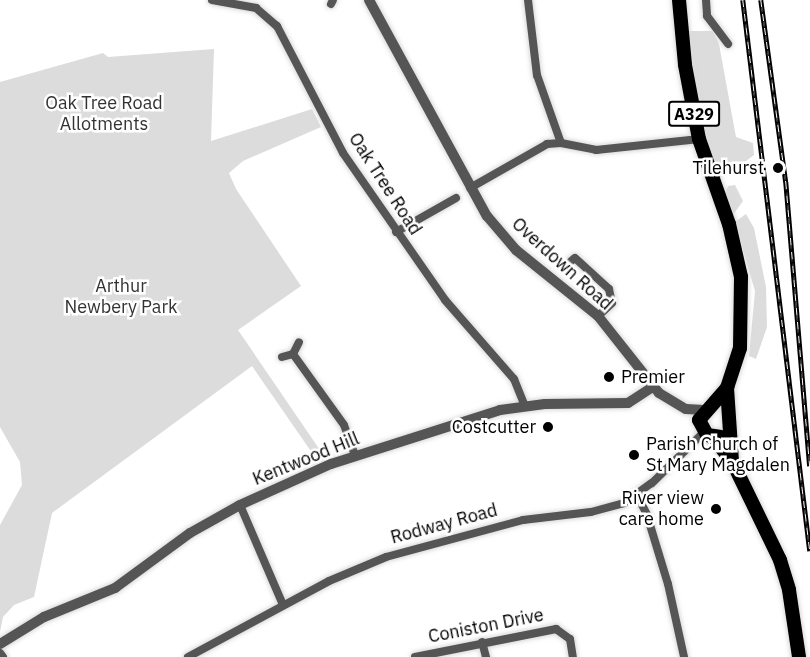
<!DOCTYPE html>
<style>
body{margin:0}
#map{position:relative;width:810px;height:657px;overflow:hidden;background:#fff;font-family:"IBM Plex Sans",sans-serif}
div>[style]{position:absolute}
.green>*{inset:0;background:#dcdcdc}
.roads{filter:drop-shadow(0 0 2px #dbdbdb) drop-shadow(0 0 2px #dbdbdb)}
.minor>*{height:8px;margin:-4px;padding:0 4px;transform-origin:4px;border-radius:4px;background:#555}
.tertiary>*{height:10px;margin:-5px;padding:0 5px;transform-origin:5px;border-radius:5px;background:#555}
.primary>*{height:14px;margin:-7px;padding:0 7px;transform-origin:7px;border-radius:7px;background:#000}
.rail>*{height:4.5px;margin-top:-2.25px;transform-origin:0;background:repeating-linear-gradient(90deg,#fff 0 7px,#000 0 14px);box-sizing:border-box;border-block:2px solid #000}
.dots>*{width:16px;height:16px;translate:-50% -50%;box-sizing:border-box;border:3px solid #fff;border-radius:50%}
span{translate:-50% -50%;white-space:nowrap;text-align:center;line-height:1.15;-webkit-text-stroke:5px #fff;paint-order:stroke}
.shield-label span{padding:2px 4px;background:#fff;border:2px solid;border-radius:4px;-webkit-text-stroke-width:0}
.shield-label{font-size:16px;color:#000;font-weight:700}
.park-label{font-size:18px;color:#333}
.poi-label{font-size:18px;color:#000}
.right{translate:-100% -50%;text-align:right}
.left{translate:0 -50%;text-align:left}
.street-label{font-size:18px;color:#000}
</style>
<div id="map">
<div class="green">
<i style="clip-path:polygon(689px 31px,713px 31px,719px 44px,736px 137px,753px 143px,754px 155px,738px 167px,740px 171px,719px 178px,700px 132px)"></i>
<i style="clip-path:polygon(214px 49px,211px 141px,312px 109px,321px 127px,243px 161px,229px 173px,236px 189px,301px 286px,238px 330px,324px 456px,317px 460px,252px 366px,52px 513px,34px 597px,14px 605px,3px 617px,0 632px,0 525px,22px 485px,20px 462px,0 427px,0 82px,103px 53px,108px 57px)"></i>
<i style="clip-path:polygon(735px 185px,743px 201px,733px 215px,725px 193px,728px 186px)"></i>
<i style="clip-path:polygon(746px 214px,754px 228px,766px 287px,767px 327px,756px 359px,749px 356px,755px 291px,735px 222px)"></i>
</div>
<div class="roads">
<div class="minor">
<i style="left:212px;top:0;width:45px;rotate:10.3deg"></i>
<i style="left:256px;top:8px;width:28px;rotate:41deg"></i>
<i style="left:277px;top:26px;width:143px;rotate:62.5deg"></i>
<i style="left:343px;top:153px;width:179px;rotate:55.2deg"></i>
<i style="left:445px;top:300px;width:105px;rotate:48.9deg"></i>
<i style="left:514px;top:379px;width:29px;rotate:68deg"></i>
<i style="left:528px;top:0;width:76px;rotate:83.2deg"></i>
<i style="left:537px;top:75px;width:72px;rotate:70.6deg"></i>
<i style="left:706px;top:0;width:16px;rotate:86deg"></i>
<i style="left:707px;top:16px;width:35px;rotate:53deg"></i>
<i style="left:331px;top:4px;width:4px;rotate:-63deg"></i>
<i style="left:470px;top:188px;width:89px;rotate:-29.7deg"></i>
<i style="left:547px;top:144px;width:14px;rotate:-4deg"></i>
<i style="left:561px;top:143px;width:36px;rotate:11deg"></i>
<i style="left:596px;top:150px;width:104px;rotate:-6.1deg"></i>
<i style="left:396px;top:232px;width:69px;rotate:-29.5deg"></i>
<i style="left:570px;top:262px;width:6px;rotate:-39deg"></i>
<i style="left:575px;top:258px;width:46px;rotate:42.4deg"></i>
<i style="left:609px;top:289px;width:14px;rotate:78deg"></i>
<i style="left:612px;top:303px;width:19px;rotate:137deg"></i>
<i style="left:293px;top:354px;width:87px;rotate:54.3deg"></i>
<i style="left:344px;top:425px;width:33px;rotate:70deg"></i>
<i style="left:282px;top:357px;width:11px;rotate:-15deg"></i>
<i style="left:293px;top:354px;width:13px;rotate:-63deg"></i>
<i style="left:637px;top:495px;width:22px;rotate:63deg"></i>
<i style="left:647px;top:515px;width:72px;rotate:73.1deg"></i>
<i style="left:668px;top:584px;width:75px;rotate:77.6deg"></i>
<i style="left:240px;top:505px;width:109px;rotate:66.7deg"></i>
<i style="left:482px;top:642px;width:16px;rotate:75deg"></i>
<i style="left:0;top:653px;width:5px;rotate:53deg"></i>
<i style="left:188px;top:657px;width:160px;rotate:-28.3deg"></i>
<i style="left:329px;top:581px;width:62px;rotate:-22.8deg"></i>
<i style="left:386px;top:557px;width:142px;rotate:-15.1deg"></i>
<i style="left:523px;top:520px;width:68px;rotate:-6.7deg"></i>
<i style="left:591px;top:512px;width:34px;rotate:-15deg"></i>
<i style="left:624px;top:503px;width:34px;rotate:-36deg"></i>
<i style="left:652px;top:483px;width:73px;rotate:-44.4deg"></i>
<i style="left:415px;top:657px;width:144px;rotate:-11.2deg"></i>
<i style="left:556px;top:629px;width:17px;rotate:36deg"></i>
<i style="left:570px;top:639px;width:18px;rotate:81deg"></i>
</div>
<div class="tertiary">
<i style="left:369px;top:0;width:246px;rotate:61.4deg"></i>
<i style="left:487px;top:216px;width:45px;rotate:49.5deg"></i>
<i style="left:516px;top:250px;width:105px;rotate:38.8deg"></i>
<i style="left:598px;top:316px;width:98px;rotate:51.6deg"></i>
<i style="left:659px;top:393px;width:31px;rotate:31deg"></i>
<i style="left:686px;top:409px;width:18px;rotate:3deg"></i>
<i style="left:0;top:644px;width:52px;rotate:-31.5deg"></i>
<i style="left:44px;top:617px;width:77px;rotate:-22.2deg"></i>
<i style="left:115px;top:588px;width:93px;rotate:-36.3deg"></i>
<i style="left:190px;top:533px;width:57px;rotate:-29.2deg"></i>
<i style="left:240px;top:505px;width:100px;rotate:-24.3deg"></i>
<i style="left:331px;top:464px;width:177px;rotate:-17.7deg"></i>
<i style="left:500px;top:410px;width:45px;rotate:-7.6deg"></i>
<i style="left:545px;top:404px;width:83px;rotate:-0.7deg"></i>
<i style="left:628px;top:403px;width:30px;rotate:-33deg"></i>
</div>
<div class="primary">
<i style="left:679px;top:0;width:65px;rotate:84.7deg"></i>
<i style="left:685px;top:65px;width:75px;rotate:79.3deg"></i>
<i style="left:699px;top:139px;width:90px;rotate:70.6deg"></i>
<i style="left:729px;top:224px;width:54px;rotate:77.2deg"></i>
<i style="left:741px;top:277px;width:71px;rotate:90.8deg"></i>
<i style="left:740px;top:348px;width:42px;rotate:108deg"></i>
<i style="left:727px;top:388px;width:73px;rotate:86.1deg"></i>
<i style="left:721px;top:437px;width:14px;rotate:-172deg"></i>
<i style="left:707px;top:435px;width:17px;rotate:-118deg"></i>
<i style="left:699px;top:420px;width:43px;rotate:-48.8deg"></i>
<i style="left:713px;top:438px;width:30px;rotate:50deg"></i>
<i style="left:732px;top:461px;width:110px;rotate:64.1deg"></i>
<i style="left:780px;top:560px;width:31px;rotate:73deg"></i>
<i style="left:789px;top:590px;width:68px;rotate:81.5deg"></i>
</div>
</div>
<div class="rail">
<i style="left:743px;top:0;width:555px;rotate:83.07deg"></i>
<i style="left:761px;top:0;width:184px;rotate:82.2deg"></i>
<i style="left:786px;top:182px;width:285px;rotate:85.2deg"></i>
</div>
<div class="dots">
<i style="left:778px;top:168px;background:#000"></i>
<i style="left:609px;top:377px;background:#000"></i>
<i style="left:548px;top:427px;background:#000"></i>
<i style="left:634px;top:455px;background:#000"></i>
<i style="left:716px;top:509px;background:#000"></i>
</div>
<div class="shield-label">
<span style="left:694px;top:114px">A329</span>
</div>
<div class="park-label">
<span style="left:104px;top:114px">Oak Tree Road<br>Allotments</span>
<span style="left:121px;top:297px">Arthur<br>Newbery Park</span>
</div>
<div class="poi-label">
<span class="right" style="left:764px;top:168px">Tilehurst</span>
<span class="left" style="left:621px;top:377px">Premier</span>
<span class="right" style="left:536px;top:427px">Costcutter</span>
<span class="left" style="left:646px;top:455px">Parish Church of<br>St Mary Magdalen</span>
<span class="right" style="left:704px;top:509px">River view<br>care home</span>
</div>
<div class="street-label">
<span style="left:385px;top:184px;rotate:57deg">Oak Tree Road</span>
<span style="left:562px;top:264px;rotate:42deg">Overdown Road</span>
<span style="left:306px;top:459px;rotate:-22deg">Kentwood Hill</span>
<span style="left:444px;top:524px;rotate:-15deg">Rodway Road</span>
<span style="left:486px;top:626px;rotate:-11deg">Coniston Drive</span>
</div>
</div>
